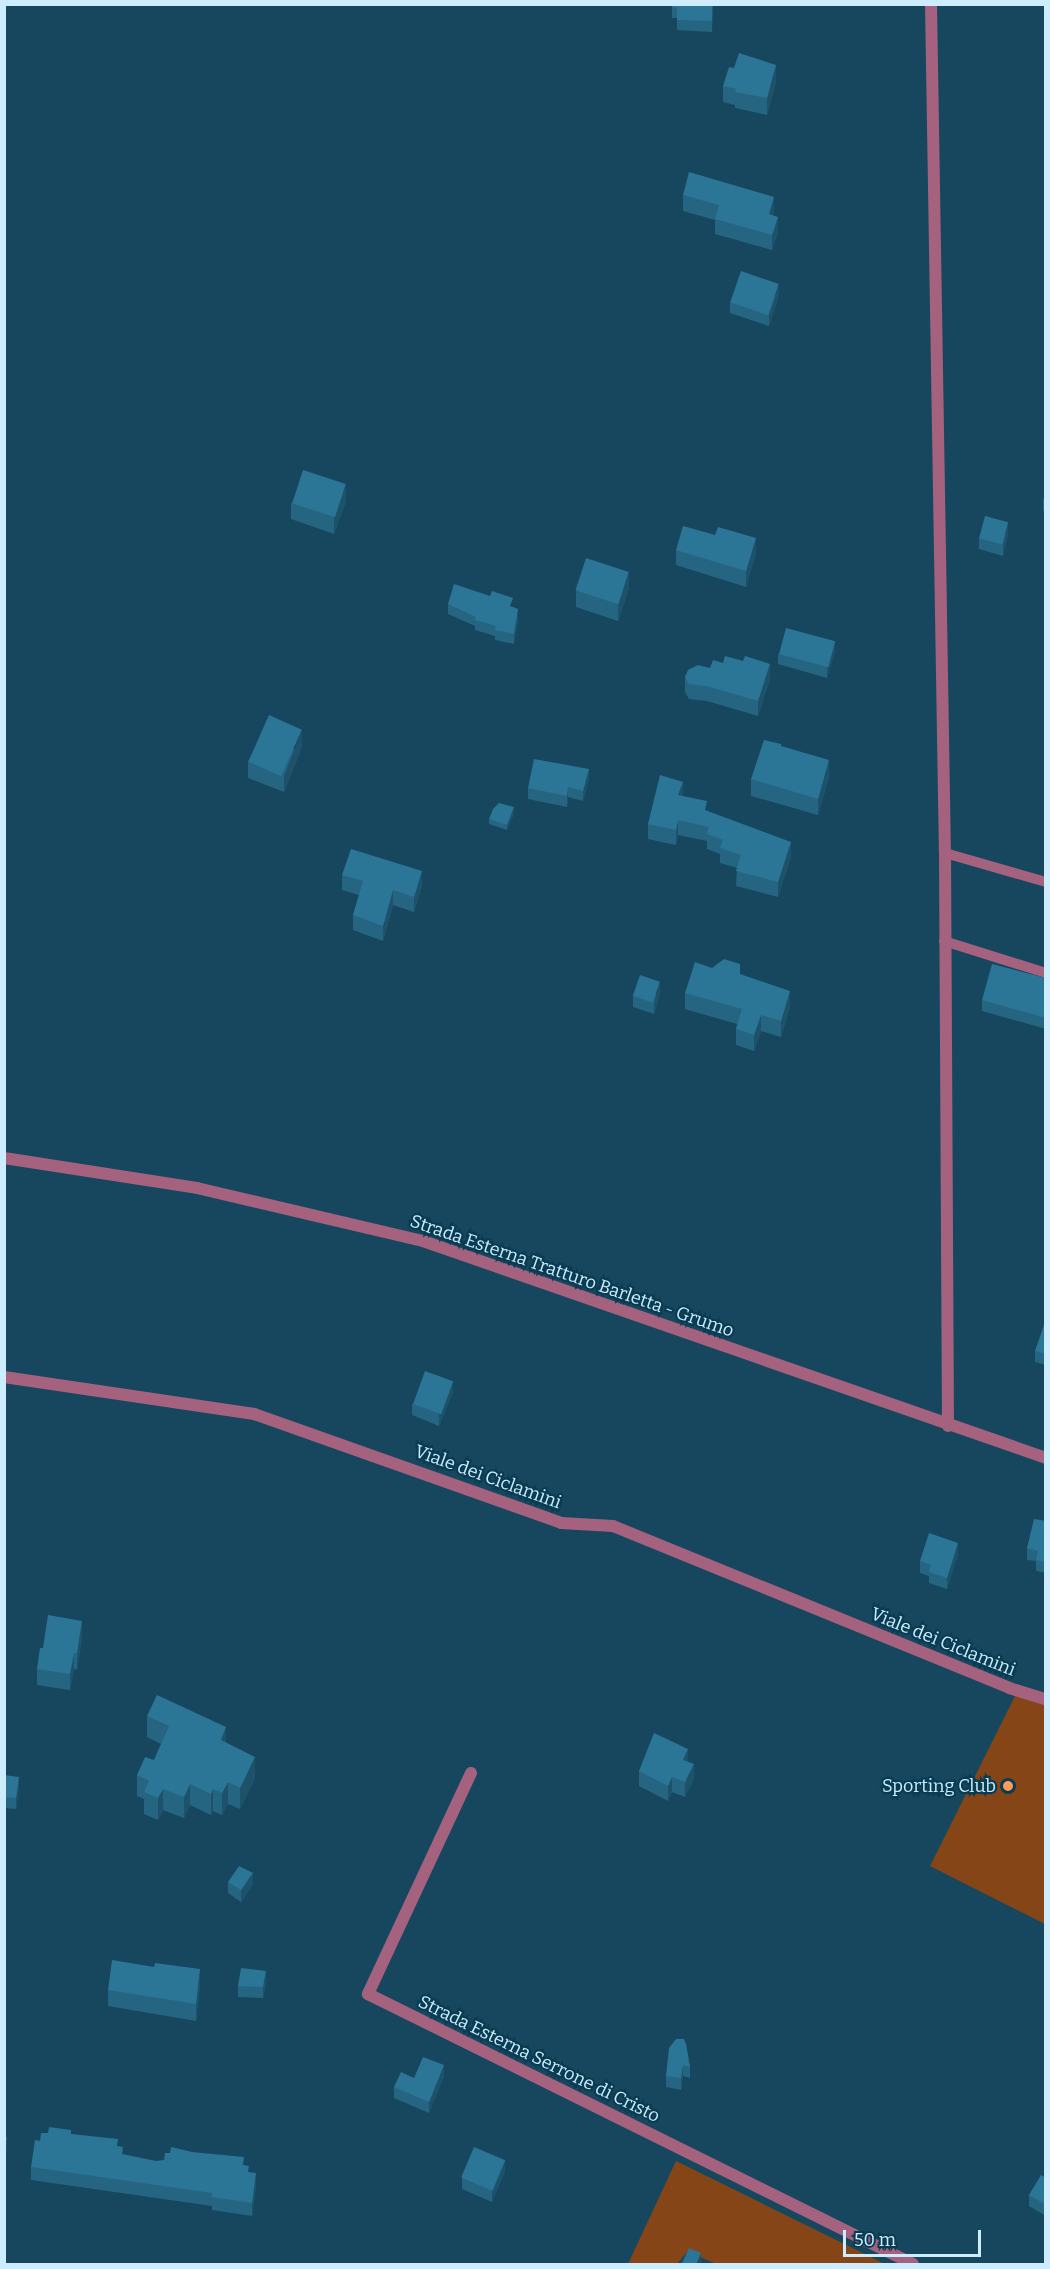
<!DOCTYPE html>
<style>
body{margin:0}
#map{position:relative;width:1050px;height:2269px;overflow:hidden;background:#17475e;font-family:Bitter,serif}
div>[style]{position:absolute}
.green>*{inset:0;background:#864516}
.service>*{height:10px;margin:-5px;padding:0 5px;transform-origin:5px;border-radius:5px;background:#a4627f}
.minor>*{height:12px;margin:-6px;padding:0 6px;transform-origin:6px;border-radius:6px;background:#a4627f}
.tertiary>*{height:12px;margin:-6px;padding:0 6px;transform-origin:6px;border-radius:6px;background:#a4627f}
.wall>*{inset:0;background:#256582}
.shaded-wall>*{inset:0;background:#1e526a}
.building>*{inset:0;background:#2b7597;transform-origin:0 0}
.dots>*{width:16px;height:16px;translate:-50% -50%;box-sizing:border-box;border:3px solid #093c52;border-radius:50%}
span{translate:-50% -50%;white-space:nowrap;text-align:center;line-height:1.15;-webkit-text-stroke:4.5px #093c52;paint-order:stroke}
.street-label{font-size:18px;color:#cdecfd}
.poi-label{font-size:18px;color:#cdecfd}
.right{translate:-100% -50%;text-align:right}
.frame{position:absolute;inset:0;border:6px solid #cdecfd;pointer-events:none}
.scale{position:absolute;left:843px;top:2230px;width:138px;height:27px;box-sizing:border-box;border:3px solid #cdecfd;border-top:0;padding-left:8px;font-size:18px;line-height:21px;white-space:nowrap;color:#cdecfd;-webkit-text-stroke:4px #093c52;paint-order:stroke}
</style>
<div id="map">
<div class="green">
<i style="clip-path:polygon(1015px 1696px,1045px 1705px,1045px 1924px,930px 1866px)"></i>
<i style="clip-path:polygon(676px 2161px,885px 2264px,717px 2264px,687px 2252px,677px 2264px,628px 2264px)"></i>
</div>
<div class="service">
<i style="left:945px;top:853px;width:105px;rotate:16deg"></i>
<i style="left:944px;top:941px;width:107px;rotate:17.4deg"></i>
</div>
<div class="minor">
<i style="left:931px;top:4px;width:849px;rotate:89.06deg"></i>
<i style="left:945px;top:853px;width:573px;rotate:89.7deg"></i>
<i style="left:4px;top:1377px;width:253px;rotate:8.4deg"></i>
<i style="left:254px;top:1414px;width:326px;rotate:19.5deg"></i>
<i style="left:561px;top:1523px;width:52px;rotate:3.3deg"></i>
<i style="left:613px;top:1526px;width:428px;rotate:22.2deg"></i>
<i style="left:1009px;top:1688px;width:39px;rotate:17deg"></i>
<i style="left:471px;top:1773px;width:244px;rotate:115deg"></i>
<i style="left:368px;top:1994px;width:608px;rotate:26.35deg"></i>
</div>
<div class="tertiary">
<i style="left:4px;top:1158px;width:195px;rotate:8.8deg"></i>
<i style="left:197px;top:1188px;width:232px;rotate:13.2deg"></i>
<i style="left:423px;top:1241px;width:660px;rotate:19.2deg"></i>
</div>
<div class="wall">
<i style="clip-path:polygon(672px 4px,713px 4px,712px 32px,677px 30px,677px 18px,672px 18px)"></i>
<i style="clip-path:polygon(776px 82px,767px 115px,735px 108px,735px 105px,723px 102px,723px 86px)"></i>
<i style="clip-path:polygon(683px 195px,774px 212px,773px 215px,778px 232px,772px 250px,715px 234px,715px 220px,683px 211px)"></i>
<i style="clip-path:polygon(779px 295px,769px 326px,730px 313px,730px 302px)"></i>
<i style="clip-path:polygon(1046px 492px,1046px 512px,1043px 511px,1043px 500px)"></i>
<i style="clip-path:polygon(346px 501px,334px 534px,291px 519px,291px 503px)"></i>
<i style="clip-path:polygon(1008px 534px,1003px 556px,979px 549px,979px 538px)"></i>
<i style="clip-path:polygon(676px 550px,756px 553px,746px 587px,676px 565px)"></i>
<i style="clip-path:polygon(629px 588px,618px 621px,576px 607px,576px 591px)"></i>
<i style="clip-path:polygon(448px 604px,513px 607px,518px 619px,514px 644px,495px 640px,495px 636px,475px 630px,475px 626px,448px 614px)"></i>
<i style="clip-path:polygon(835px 652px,827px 678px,778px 664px,778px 654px)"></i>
<i style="clip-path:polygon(685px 677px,770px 679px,758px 716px,707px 701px,689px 699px,685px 692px)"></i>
<i style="clip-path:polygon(302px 747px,284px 792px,248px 778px,248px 761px)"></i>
<i style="clip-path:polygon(829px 777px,818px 815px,751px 796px,751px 779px)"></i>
<i style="clip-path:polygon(589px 779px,583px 801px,568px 797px,567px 807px,528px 799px,528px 788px)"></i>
<i style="clip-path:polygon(683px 796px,707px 811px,791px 857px,778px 897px,736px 886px,737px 868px,720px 863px,720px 854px,707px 849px,707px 841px,678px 835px,676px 845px,648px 839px,648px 824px)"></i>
<i style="clip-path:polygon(514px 813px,507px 830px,489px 824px,489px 819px)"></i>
<i style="clip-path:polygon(342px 875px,422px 886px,414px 912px,393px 905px,383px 941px,353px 930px,353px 915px,359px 895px,342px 890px)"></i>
<i style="clip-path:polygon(712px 968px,740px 974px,790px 1007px,781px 1037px,761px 1031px,754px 1051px,736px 1045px,736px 1029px,737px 1024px,685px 1009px,685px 993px)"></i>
<i style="clip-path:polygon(1046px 978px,1046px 1029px,982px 1011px,982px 1000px)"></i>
<i style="clip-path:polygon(660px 994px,654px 1014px,633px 1007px,633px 996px)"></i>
<i style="clip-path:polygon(1046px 1322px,1046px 1365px,1035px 1362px,1035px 1351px)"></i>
<i style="clip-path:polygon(453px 1392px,439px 1426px,412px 1415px,412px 1404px)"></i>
<i style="clip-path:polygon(1046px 1521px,1046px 1573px,1036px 1571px,1036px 1561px,1027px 1560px,1027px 1548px)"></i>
<i style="clip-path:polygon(958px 1554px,947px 1589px,929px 1583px,929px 1576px,920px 1573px,920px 1561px)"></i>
<i style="clip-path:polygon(82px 1638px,77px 1670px,74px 1669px,70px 1690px,37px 1685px,37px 1669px,43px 1648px)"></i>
<i style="clip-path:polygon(147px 1716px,226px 1743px,255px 1778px,240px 1809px,228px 1804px,222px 1815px,213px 1811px,211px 1815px,190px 1805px,184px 1818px,163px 1810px,158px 1820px,144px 1814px,144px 1799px,137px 1796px,137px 1775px,154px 1760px,161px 1744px,147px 1737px)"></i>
<i style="clip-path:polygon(639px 1771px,694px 1779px,685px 1797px,672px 1792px,668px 1801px,639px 1786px)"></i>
<i style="clip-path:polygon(4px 1775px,19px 1788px,16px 1809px,4px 1808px)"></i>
<i style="clip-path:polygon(228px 1882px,253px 1884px,241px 1902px,228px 1893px)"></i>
<i style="clip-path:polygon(266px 1983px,263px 1998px,238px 1997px,238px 1986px)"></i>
<i style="clip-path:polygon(200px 1986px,196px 2021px,108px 2006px,108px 1990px)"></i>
<i style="clip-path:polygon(686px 2044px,690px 2067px,690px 2078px,683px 2076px,681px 2090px,666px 2087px,666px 2076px)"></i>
<i style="clip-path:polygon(444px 2076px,429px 2113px,394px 2098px,394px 2087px,414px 2078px)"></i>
<i style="clip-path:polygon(48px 2133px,71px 2134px,118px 2146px,123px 2155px,156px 2161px,244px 2165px,256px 2186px,252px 2216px,212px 2210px,212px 2206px,31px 2180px,31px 2167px)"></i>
<i style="clip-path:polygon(505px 2171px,492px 2202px,462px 2189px,462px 2178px)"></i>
<i style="clip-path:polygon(1046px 2178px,1046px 2216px,1029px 2206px,1029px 2195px)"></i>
</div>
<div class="shaded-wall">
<i style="clip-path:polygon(776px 65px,776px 82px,767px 115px,767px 98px)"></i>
<i style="clip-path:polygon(774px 197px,774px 212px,769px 230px,769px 214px)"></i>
<i style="clip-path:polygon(778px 217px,778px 232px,772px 250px,772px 235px)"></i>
<i style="clip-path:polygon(779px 284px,779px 295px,769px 326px,769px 315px)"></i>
<i style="clip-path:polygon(346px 484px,346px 501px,334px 534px,334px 517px)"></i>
<i style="clip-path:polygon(1008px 522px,1008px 534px,1003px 556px,1003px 545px)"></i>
<i style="clip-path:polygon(756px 538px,756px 553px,746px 587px,746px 571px)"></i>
<i style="clip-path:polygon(629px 572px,629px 588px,618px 621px,618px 605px)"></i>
<i style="clip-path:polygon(518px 609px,518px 619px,514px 644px,514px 634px)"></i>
<i style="clip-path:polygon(835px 641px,835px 652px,827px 678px,827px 667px)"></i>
<i style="clip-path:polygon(770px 664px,770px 679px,758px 716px,758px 701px)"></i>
<i style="clip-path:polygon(302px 730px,302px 747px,284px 792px,284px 776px)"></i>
<i style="clip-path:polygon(829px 760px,829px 777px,818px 815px,818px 799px)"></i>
<i style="clip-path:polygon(589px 769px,589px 779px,583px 801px,583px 791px)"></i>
<i style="clip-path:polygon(683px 782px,683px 797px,678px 795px)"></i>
<i style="clip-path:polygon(568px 787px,568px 797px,567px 807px,567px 796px)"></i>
<i style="clip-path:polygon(514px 807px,514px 813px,507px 830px,507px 825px)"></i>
<i style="clip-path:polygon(678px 820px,678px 835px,676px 845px,676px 830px)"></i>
<i style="clip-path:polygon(791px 842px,791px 857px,778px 897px,778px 882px)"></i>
<i style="clip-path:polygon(422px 871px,422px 886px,414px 912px,414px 897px)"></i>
<i style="clip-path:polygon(393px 890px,393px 905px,383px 941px,383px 926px)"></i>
<i style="clip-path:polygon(660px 982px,660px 994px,654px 1014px,654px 1003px)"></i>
<i style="clip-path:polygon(790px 991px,790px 1007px,781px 1037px,781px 1021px)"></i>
<i style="clip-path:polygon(761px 1015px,761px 1031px,754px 1051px,754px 1035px)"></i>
<i style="clip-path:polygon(453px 1381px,453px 1392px,439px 1426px,439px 1415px)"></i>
<i style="clip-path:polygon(958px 1543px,958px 1554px,947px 1589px,947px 1578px)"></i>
<i style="clip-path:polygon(82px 1621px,82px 1638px,77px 1670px,77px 1653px)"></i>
<i style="clip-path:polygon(74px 1653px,74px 1669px,70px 1690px,70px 1674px)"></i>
<i style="clip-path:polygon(226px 1727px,226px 1749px,221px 1740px)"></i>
<i style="clip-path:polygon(688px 1749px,688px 1764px,683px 1760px)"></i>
<i style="clip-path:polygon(255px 1757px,255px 1778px,240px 1809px,240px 1788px)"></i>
<i style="clip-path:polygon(694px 1764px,694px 1779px,685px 1797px,685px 1782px)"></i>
<i style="clip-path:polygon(19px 1777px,19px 1788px,16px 1809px,16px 1798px)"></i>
<i style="clip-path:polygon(672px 1777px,672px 1792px,668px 1801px,668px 1786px)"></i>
<i style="clip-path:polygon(228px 1782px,228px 1804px,222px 1815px,222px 1793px)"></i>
<i style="clip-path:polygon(190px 1784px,190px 1805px,184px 1818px,184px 1797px)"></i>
<i style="clip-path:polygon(163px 1789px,163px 1810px,158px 1820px,158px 1798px)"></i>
<i style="clip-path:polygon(213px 1789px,213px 1811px,211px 1815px,211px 1794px)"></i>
<i style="clip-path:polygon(253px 1873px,253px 1884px,241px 1902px,241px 1890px)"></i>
<i style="clip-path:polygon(200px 1969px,200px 1986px,196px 2021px,196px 2004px)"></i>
<i style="clip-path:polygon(266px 1971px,266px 1983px,263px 1998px,263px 1987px)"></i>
<i style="clip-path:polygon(444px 2065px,444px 2076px,429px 2113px,429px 2102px)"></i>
<i style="clip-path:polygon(683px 2065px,683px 2076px,681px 2090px,681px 2078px)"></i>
<i style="clip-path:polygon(7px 2137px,7px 2148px,4px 2164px,4px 2153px)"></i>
<i style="clip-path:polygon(505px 2160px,505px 2171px,492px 2202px,492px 2190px)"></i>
<i style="clip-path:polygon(256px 2173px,256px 2186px,252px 2216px,252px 2203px)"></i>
<i style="clip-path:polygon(701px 2253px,701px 2265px,696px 2265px)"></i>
</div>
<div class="building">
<i style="clip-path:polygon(672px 4px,712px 4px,712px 21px,677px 20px,677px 8px,672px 7px)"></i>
<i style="clip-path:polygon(739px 53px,776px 65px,767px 98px,735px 92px,736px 89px,723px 86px,729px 67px,734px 68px)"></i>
<i style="clip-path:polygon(689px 172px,774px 197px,769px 214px,778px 217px,772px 235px,715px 219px,719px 205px,683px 195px)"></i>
<i style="left:741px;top:271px;width:40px;height:33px;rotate:19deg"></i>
<i style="left:303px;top:470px;width:45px;height:35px;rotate:18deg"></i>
<i style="left:985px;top:516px;width:24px;height:23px;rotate:15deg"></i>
<i style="clip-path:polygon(683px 526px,715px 535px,718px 527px,756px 538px,746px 571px,676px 550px)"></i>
<i style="left:586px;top:558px;width:45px;height:34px;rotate:18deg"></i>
<i style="clip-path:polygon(454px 584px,490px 596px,492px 591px,513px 598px,510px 606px,518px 609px,514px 634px,495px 630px,496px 626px,475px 620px,476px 617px,448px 604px)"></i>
<i style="left:786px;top:628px;width:51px;height:27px;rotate:15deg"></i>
<i style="clip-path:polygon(725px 656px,743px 661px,745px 656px,770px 664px,758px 701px,707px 686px,689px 684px,685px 677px,688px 670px,698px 665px,710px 668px,713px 660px,723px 663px)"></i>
<i style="left:269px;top:715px;width:36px;height:51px;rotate:24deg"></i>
<i style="clip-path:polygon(764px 740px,781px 744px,781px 746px,829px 760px,818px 799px,751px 779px)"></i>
<i style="clip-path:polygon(534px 759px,589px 769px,583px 791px,568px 787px,567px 796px,528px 788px)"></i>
<i style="clip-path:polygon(660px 775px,683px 782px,678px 795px,707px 801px,705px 810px,791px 842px,778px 882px,736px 871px,741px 855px,720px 848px,723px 840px,707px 834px,709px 827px,678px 820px,676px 830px,648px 824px)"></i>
<i style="clip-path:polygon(499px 803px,514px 807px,507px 825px,489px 819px,493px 809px)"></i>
<i style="clip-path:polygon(351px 849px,422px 871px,414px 897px,393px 890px,383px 926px,353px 915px,363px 881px,342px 875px)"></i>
<i style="clip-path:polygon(724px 959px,740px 964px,740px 974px,790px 991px,781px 1021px,761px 1015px,754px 1035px,736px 1029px,742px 1009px,685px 993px,695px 962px,712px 968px)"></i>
<i style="clip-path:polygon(992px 964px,1046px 978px,1046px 1018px,982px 1000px)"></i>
<i style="left:640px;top:975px;width:21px;height:22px;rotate:19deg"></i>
<i style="clip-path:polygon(1045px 1322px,1046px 1322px,1046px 1354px,1035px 1351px)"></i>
<i style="left:425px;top:1371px;width:30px;height:35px;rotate:20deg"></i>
<i style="clip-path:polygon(1034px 1519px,1046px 1521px,1046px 1562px,1036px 1560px,1038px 1551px,1027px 1548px)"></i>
<i style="clip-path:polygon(929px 1533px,958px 1543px,947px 1578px,929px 1572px,931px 1565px,920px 1561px)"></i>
<i style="clip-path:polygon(48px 1615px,82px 1621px,77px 1653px,74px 1653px,70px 1674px,37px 1669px,40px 1648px,43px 1648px)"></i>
<i style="clip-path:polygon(157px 1695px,226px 1727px,221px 1740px,255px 1757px,240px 1788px,228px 1782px,222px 1793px,213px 1789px,211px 1794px,190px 1784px,184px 1797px,163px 1789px,158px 1798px,144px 1792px,149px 1781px,137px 1775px,145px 1757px,154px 1760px,169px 1726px,147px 1716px)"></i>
<i style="clip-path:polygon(654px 1733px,688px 1749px,683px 1760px,694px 1764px,685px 1782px,672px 1777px,668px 1786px,639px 1771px)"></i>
<i style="clip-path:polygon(4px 1775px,19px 1777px,16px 1798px,4px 1797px)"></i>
<i style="clip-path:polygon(239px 1866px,253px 1873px,241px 1890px,228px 1882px)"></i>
<i style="clip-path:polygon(112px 1960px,154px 1967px,155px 1963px,200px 1969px,196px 2004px,108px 1990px)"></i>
<i style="clip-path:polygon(241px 1968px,266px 1971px,263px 1987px,238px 1986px)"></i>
<i style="clip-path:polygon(676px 2039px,684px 2039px,686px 2044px,690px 2067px,683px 2065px,681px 2078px,666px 2076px,669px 2048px)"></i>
<i style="clip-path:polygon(423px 2057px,444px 2065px,429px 2102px,394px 2087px,401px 2072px,414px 2078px)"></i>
<i style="clip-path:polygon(49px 2127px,71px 2130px,71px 2134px,118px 2139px,117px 2146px,123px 2147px,122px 2154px,156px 2161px,164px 2160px,165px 2153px,170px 2153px,171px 2147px,192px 2152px,244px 2157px,243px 2165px,249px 2166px,248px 2172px,256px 2173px,252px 2203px,212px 2197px,212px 2193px,31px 2167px,35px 2140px,40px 2141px,41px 2133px,48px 2133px)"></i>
<i style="clip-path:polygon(4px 2136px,7px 2137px,4px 2153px)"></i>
<i style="left:474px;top:2147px;width:34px;height:33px;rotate:23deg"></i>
<i style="clip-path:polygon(1041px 2175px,1046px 2178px,1046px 2205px,1029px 2195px)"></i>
<i style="clip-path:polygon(689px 2248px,701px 2253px,696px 2265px,681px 2265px)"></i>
</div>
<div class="dots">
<i style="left:1008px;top:1786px;background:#ff9b5a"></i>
</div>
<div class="street-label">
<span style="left:572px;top:1276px;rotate:19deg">Strada Esterna Tratturo Barletta - Grumo</span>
<span style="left:488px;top:1477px;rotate:20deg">Viale dei Ciclamini</span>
<span style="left:943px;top:1642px;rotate:22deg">Viale dei Ciclamini</span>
<span style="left:539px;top:2059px;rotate:26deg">Strada Esterna Serrone di Cristo</span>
</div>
<div class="poi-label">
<span class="right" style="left:996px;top:1786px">Sporting Club</span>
</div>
<div class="frame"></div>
<div class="scale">50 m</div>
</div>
